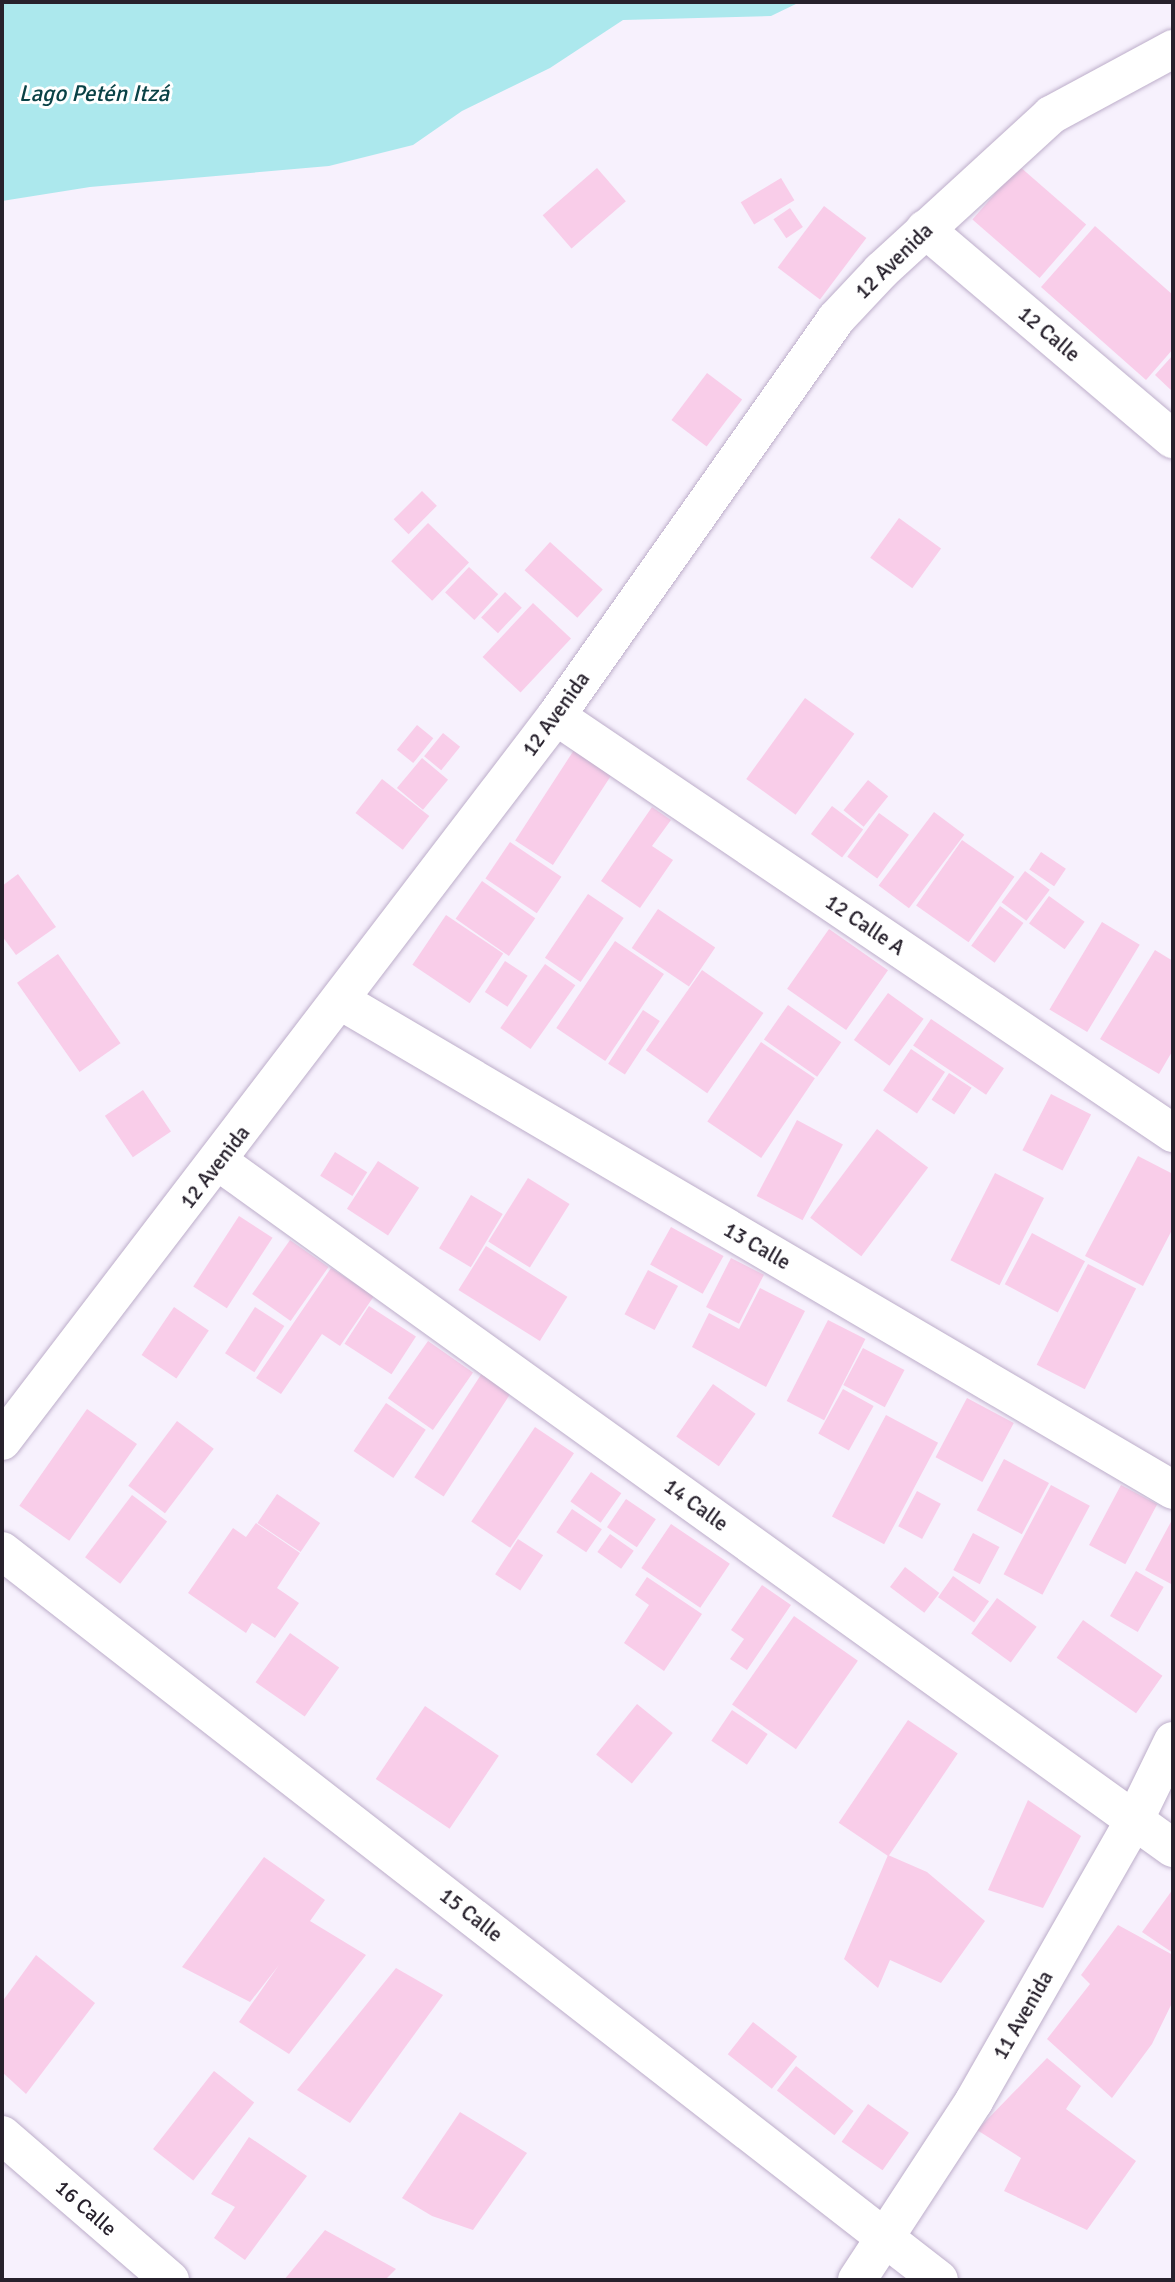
<!DOCTYPE html>
<meta charset="utf-8">
<style>
body{margin:0}
#map{position:relative;width:1175px;height:2282px;overflow:hidden;background:#f7f1fd;font-family:Signika,sans-serif}
div>[style]{position:absolute}
.water>*{inset:0;background:#ace8ed}
.building>*{inset:0;background:#f9cde9;transform-origin:0 0}
.roads{filter:drop-shadow(0 0 2px #bdaeca) drop-shadow(0 0 2px #bdaeca)}
.street>*{height:38px;margin:-19px;padding:0 19px;transform-origin:19px;border-radius:19px;background:#fff}
span{translate:-50% -50%;white-space:nowrap;text-align:center;line-height:1.15;-webkit-text-stroke:6px #fff;paint-order:stroke}
.street-label{font-size:21px;color:#27212c}
.water-label{font-size:23px;color:#0a4246;font-style:italic}
.frame{position:absolute;inset:0;border:4px solid #27212c;pointer-events:none}
</style>
<div id="map">
<div class="water">
<i style="clip-path:polygon(2px 2px,800px 2px,771px 16px,623px 20px,550px 68px,462px 111px,413px 145px,329px 166px,90px 187px,2px 201px)"></i>
</div>
<div class="building">
<i style="left:1019px;top:166px;width:89px;height:71px;rotate:41deg"></i>
<i style="left:597px;top:168px;width:44px;height:72px;rotate:49deg"></i>
<i style="left:781px;top:178px;width:26px;height:47px;rotate:59deg"></i>
<i style="left:824px;top:206px;width:53px;height:77px;rotate:37deg"></i>
<i style="left:790px;top:208px;width:23px;height:20px;rotate:56deg"></i>
<i style="clip-path:polygon(1095px 226px,1173px 295px,1173px 349px,1146px 380px,1041px 287px)"></i>
<i style="clip-path:polygon(1173px 355px,1173px 392px,1155px 375px)"></i>
<i style="left:707px;top:373px;width:44px;height:59px;rotate:37deg"></i>
<i style="left:422px;top:491px;width:21px;height:40px;rotate:45deg"></i>
<i style="left:899px;top:518px;width:52px;height:49px;rotate:36deg"></i>
<i style="left:428px;top:523px;width:57px;height:53px;rotate:44deg"></i>
<i style="left:550px;top:542px;width:71px;height:38px;rotate:42deg"></i>
<i style="left:469px;top:567px;width:40px;height:35px;rotate:43deg"></i>
<i style="left:505px;top:592px;width:23px;height:35px;rotate:43deg"></i>
<i style="left:533px;top:603px;width:52px;height:74px;rotate:43deg"></i>
<i style="left:805px;top:698px;width:61px;height:100px;rotate:36deg"></i>
<i style="left:417px;top:725px;width:21px;height:32px;rotate:39deg"></i>
<i style="left:443px;top:733px;width:22px;height:30px;rotate:39deg"></i>
<i style="left:574px;top:750px;width:45px;height:108px;rotate:33deg"></i>
<i style="left:422px;top:758px;width:34px;height:39px;rotate:40deg"></i>
<i style="left:382px;top:779px;width:60px;height:43px;rotate:38deg"></i>
<i style="left:868px;top:780px;width:26px;height:39px;rotate:39deg"></i>
<i style="left:832px;top:806px;width:39px;height:35px;rotate:37deg"></i>
<i style="clip-path:polygon(652px 807px,671px 820px,652px 846px,673px 860px,640px 908px,601px 881px)"></i>
<i style="left:934px;top:812px;width:38px;height:92px;rotate:37deg"></i>
<i style="left:879px;top:813px;width:37px;height:54px;rotate:36deg"></i>
<i style="left:962px;top:840px;width:64px;height:80px;rotate:35deg"></i>
<i style="left:510px;top:842px;width:62px;height:44px;rotate:34deg"></i>
<i style="left:1041px;top:852px;width:30px;height:21px;rotate:34deg"></i>
<i style="left:1025px;top:871px;width:31px;height:39px;rotate:37deg"></i>
<i style="clip-path:polygon(18px 874px,56px 927px,16px 955px,2px 936px,2px 886px)"></i>
<i style="left:482px;top:881px;width:65px;height:46px;rotate:35deg"></i>
<i style="left:588px;top:894px;width:43px;height:77px;rotate:34deg"></i>
<i style="left:1049px;top:896px;width:44px;height:34px;rotate:36deg"></i>
<i style="left:1000px;top:906px;width:29px;height:49px;rotate:36deg"></i>
<i style="left:658px;top:909px;width:69px;height:47px;rotate:34deg"></i>
<i style="left:446px;top:915px;width:69px;height:60px;rotate:34deg"></i>
<i style="left:1102px;top:922px;width:44px;height:102px;rotate:31deg"></i>
<i style="left:829px;top:929px;width:72px;height:73px;rotate:35deg"></i>
<i style="left:615px;top:941px;width:59px;height:105px;rotate:34deg"></i>
<i style="clip-path:polygon(1155px 950px,1173px 961px,1173px 1050px,1159px 1074px,1100px 1039px)"></i>
<i style="left:58px;top:954px;width:109px;height:50px;rotate:55deg"></i>
<i style="left:505px;top:961px;width:27px;height:37px;rotate:33deg"></i>
<i style="left:545px;top:964px;width:37px;height:78px;rotate:35deg"></i>
<i style="left:702px;top:970px;width:75px;height:98px;rotate:35deg"></i>
<i style="left:888px;top:993px;width:44px;height:58px;rotate:36deg"></i>
<i style="left:788px;top:1005px;width:65px;height:42px;rotate:35deg"></i>
<i style="left:643px;top:1010px;width:20px;height:64px;rotate:33deg"></i>
<i style="left:931px;top:1019px;width:88px;height:32px;rotate:34deg"></i>
<i style="left:761px;top:1042px;width:65px;height:96px;rotate:34deg"></i>
<i style="left:911px;top:1049px;width:41px;height:50px;rotate:34deg"></i>
<i style="left:949px;top:1073px;width:27px;height:32px;rotate:33deg"></i>
<i style="left:143px;top:1090px;width:50px;height:46px;rotate:56deg"></i>
<i style="left:1051px;top:1094px;width:45px;height:63px;rotate:27deg"></i>
<i style="left:797px;top:1120px;width:52px;height:86px;rotate:28deg"></i>
<i style="left:877px;top:1129px;width:64px;height:111px;rotate:37deg"></i>
<i style="left:335px;top:1152px;width:38px;height:28px;rotate:32deg"></i>
<i style="clip-path:polygon(1138px 1156px,1173px 1174px,1173px 1228px,1143px 1286px,1085px 1256px)"></i>
<i style="left:378px;top:1161px;width:49px;height:57px;rotate:33deg"></i>
<i style="left:995px;top:1173px;width:55px;height:98px;rotate:27deg"></i>
<i style="left:528px;top:1178px;width:49px;height:75px;rotate:32deg"></i>
<i style="left:471px;top:1195px;width:37px;height:62px;rotate:31deg"></i>
<i style="left:239px;top:1216px;width:40px;height:84px;rotate:33deg"></i>
<i style="left:671px;top:1227px;width:60px;height:43px;rotate:29deg"></i>
<i style="left:1032px;top:1233px;width:60px;height:58px;rotate:28deg"></i>
<i style="left:290px;top:1240px;width:47px;height:66px;rotate:35deg"></i>
<i style="left:486px;top:1246px;width:96px;height:52px;rotate:32deg"></i>
<i style="left:731px;top:1258px;width:37px;height:55px;rotate:27deg"></i>
<i style="left:1088px;top:1264px;width:54px;height:113px;rotate:27deg"></i>
<i style="clip-path:polygon(331px 1268px,374px 1296px,340px 1346px,322px 1334px,281px 1394px,256px 1378px)"></i>
<i style="left:648px;top:1270px;width:34px;height:50px;rotate:28deg"></i>
<i style="clip-path:polygon(760px 1288px,805px 1311px,766px 1387px,692px 1347px,709px 1313px,739px 1329px)"></i>
<i style="left:369px;top:1306px;width:56px;height:45px;rotate:33deg"></i>
<i style="left:174px;top:1307px;width:42px;height:58px;rotate:34deg"></i>
<i style="left:255px;top:1307px;width:35px;height:55px;rotate:33deg"></i>
<i style="left:828px;top:1320px;width:42px;height:91px;rotate:27deg"></i>
<i style="left:428px;top:1341px;width:55px;height:70px;rotate:35deg"></i>
<i style="left:863px;top:1348px;width:47px;height:42px;rotate:28deg"></i>
<i style="left:484px;top:1370px;width:35px;height:128px;rotate:33deg"></i>
<i style="left:713px;top:1384px;width:52px;height:64px;rotate:35deg"></i>
<i style="left:843px;top:1389px;width:35px;height:51px;rotate:29deg"></i>
<i style="left:967px;top:1398px;width:53px;height:67px;rotate:28deg"></i>
<i style="left:386px;top:1403px;width:48px;height:58px;rotate:34deg"></i>
<i style="left:87px;top:1409px;width:61px;height:118px;rotate:35deg"></i>
<i style="left:886px;top:1415px;width:59px;height:115px;rotate:28deg"></i>
<i style="left:177px;top:1421px;width:46px;height:81px;rotate:37deg"></i>
<i style="left:535px;top:1427px;width:47px;height:114px;rotate:34deg"></i>
<i style="left:1004px;top:1459px;width:51px;height:58px;rotate:28deg"></i>
<i style="left:591px;top:1472px;width:37px;height:36px;rotate:35deg"></i>
<i style="left:1051px;top:1485px;width:44px;height:101px;rotate:28deg"></i>
<i style="left:1121px;top:1485px;width:41px;height:68px;rotate:28deg"></i>
<i style="left:917px;top:1491px;width:27px;height:40px;rotate:28deg"></i>
<i style="left:277px;top:1494px;width:52px;height:35px;rotate:34deg"></i>
<i style="left:132px;top:1495px;width:44px;height:78px;rotate:37deg"></i>
<i style="left:626px;top:1499px;width:36px;height:34px;rotate:34deg"></i>
<i style="left:572px;top:1509px;width:36px;height:28px;rotate:34deg"></i>
<i style="clip-path:polygon(1173px 1518px,1173px 1585px,1145px 1570px)"></i>
<i style="clip-path:polygon(256px 1523px,300px 1553px,277px 1588px,299px 1603px,275px 1638px,252px 1623px,246px 1633px,188px 1593px,233px 1528px,246px 1537px)"></i>
<i style="left:671px;top:1524px;width:71px;height:53px;rotate:34deg"></i>
<i style="left:973px;top:1533px;width:30px;height:42px;rotate:28deg"></i>
<i style="left:610px;top:1534px;width:29px;height:22px;rotate:35deg"></i>
<i style="left:518px;top:1539px;width:30px;height:42px;rotate:33deg"></i>
<i style="left:905px;top:1567px;width:43px;height:25px;rotate:37deg"></i>
<i style="left:1136px;top:1571px;width:32px;height:52px;rotate:30deg"></i>
<i style="left:953px;top:1576px;width:44px;height:26px;rotate:35deg"></i>
<i style="clip-path:polygon(647px 1577px,702px 1614px,664px 1671px,624px 1643px,649px 1605px,635px 1595px)"></i>
<i style="clip-path:polygon(762px 1585px,791px 1605px,747px 1670px,730px 1659px,744px 1639px,731px 1630px)"></i>
<i style="left:997px;top:1598px;width:49px;height:44px;rotate:36deg"></i>
<i style="left:794px;top:1616px;width:78px;height:108px;rotate:35deg"></i>
<i style="left:1083px;top:1620px;width:97px;height:46px;rotate:35deg"></i>
<i style="left:290px;top:1633px;width:60px;height:60px;rotate:35deg"></i>
<i style="left:637px;top:1704px;width:46px;height:65px;rotate:39deg"></i>
<i style="left:425px;top:1706px;width:89px;height:88px;rotate:34deg"></i>
<i style="left:732px;top:1710px;width:43px;height:37px;rotate:34deg"></i>
<i style="left:908px;top:1720px;width:60px;height:124px;rotate:34deg"></i>
<i style="clip-path:polygon(1028px 1800px,1081px 1836px,1043px 1908px,988px 1890px)"></i>
<i style="clip-path:polygon(888px 1855px,927px 1872px,985px 1921px,941px 1983px,890px 1960px,878px 1988px,844px 1959px)"></i>
<i style="clip-path:polygon(264px 1857px,325px 1900px,310px 1921px,366px 1955px,289px 2054px,239px 2022px,279px 1965px,250px 2002px,182px 1967px)"></i>
<i style="clip-path:polygon(1173px 1889px,1173px 1953px,1142px 1932px)"></i>
<i style="clip-path:polygon(1118px 1925px,1173px 1955px,1173px 2001px,1152px 2044px,1112px 2098px,1047px 2039px,1090px 1984px,1081px 1975px)"></i>
<i style="clip-path:polygon(36px 1955px,95px 2003px,26px 2094px,2px 2072px,2px 2002px)"></i>
<i style="clip-path:polygon(396px 1968px,443px 1995px,350px 2123px,297px 2090px)"></i>
<i style="left:753px;top:2022px;width:56px;height:41px;rotate:38deg"></i>
<i style="clip-path:polygon(1047px 2058px,1081px 2086px,1066px 2109px,1136px 2161px,1087px 2230px,1004px 2191px,1021px 2158px,977px 2130px)"></i>
<i style="left:796px;top:2066px;width:73px;height:31px;rotate:38deg"></i>
<i style="left:214px;top:2071px;width:51px;height:99px;rotate:38deg"></i>
<i style="left:868px;top:2104px;width:50px;height:46px;rotate:35deg"></i>
<i style="clip-path:polygon(460px 2112px,527px 2153px,473px 2230px,432px 2216px,402px 2198px)"></i>
<i style="clip-path:polygon(249px 2137px,307px 2176px,245px 2260px,214px 2238px,235px 2207px,211px 2194px)"></i>
<i style="clip-path:polygon(325px 2230px,396px 2269px,385px 2280px,284px 2280px)"></i>
</div>
<div class="roads">
<div class="street">
<i style="left:925px;top:229px;width:325px;rotate:40.3deg"></i>
<i style="left:556px;top:716px;width:745px;rotate:34.05deg"></i>
<i style="left:341px;top:1001px;width:965px;rotate:30.44deg"></i>
<i style="left:219px;top:1162px;width:1175px;rotate:35.72deg"></i>
<i style="left:2px;top:1441px;width:912px;rotate:-52.62deg"></i>
<i style="left:556px;top:716px;width:486px;rotate:-54.8deg"></i>
<i style="left:836px;top:319px;width:66px;rotate:-46.8deg"></i>
<i style="left:881px;top:271px;width:231px;rotate:-42.5deg"></i>
<i style="left:1051px;top:115px;width:139px;rotate:-28.4deg"></i>
<i style="left:2px;top:1551px;width:1187px;rotate:37.88deg"></i>
<i style="left:2px;top:2135px;width:222px;rotate:40.8deg"></i>
<i style="left:857px;top:2280px;width:214px;rotate:-56.8deg"></i>
<i style="left:974px;top:2101px;width:322px;rotate:-60.3deg"></i>
<i style="left:1134px;top:1821px;width:89px;rotate:-64deg"></i>
</div>
</div>
<div class="street-label">
<span style="left:894px;top:261px;rotate:-44deg">12 Avenida</span>
<span style="left:1049px;top:334px;rotate:40deg">12 Calle</span>
<span style="left:556px;top:714px;rotate:-54deg">12 Avenida</span>
<span style="left:865px;top:925px;rotate:34deg">12 Calle A</span>
<span style="left:215px;top:1167px;rotate:-52deg">12 Avenida</span>
<span style="left:757px;top:1246px;rotate:30deg">13 Calle</span>
<span style="left:696px;top:1505px;rotate:36deg">14 Calle</span>
<span style="left:471px;top:1915px;rotate:38deg">15 Calle</span>
<span style="left:1023px;top:2015px;rotate:-60deg">11 Avenida</span>
<span style="left:86px;top:2208px;rotate:41deg">16 Calle</span>
</div>
<div class="water-label">
<span style="left:94px;top:94px">Lago Petén Itzá</span>
</div>
<div class="frame"></div>
</div>
